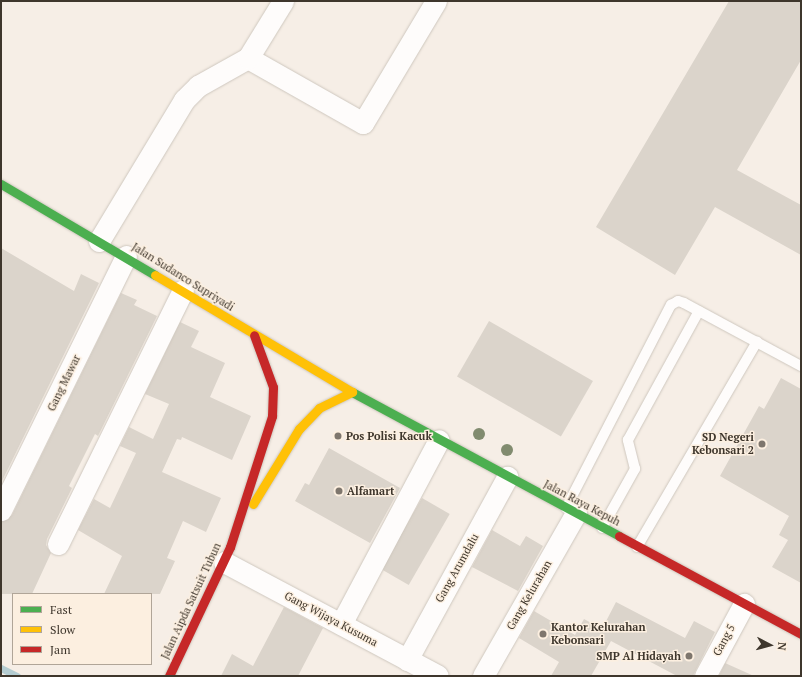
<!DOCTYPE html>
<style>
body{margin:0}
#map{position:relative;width:802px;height:677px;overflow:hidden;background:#f6eee6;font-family:"PT Serif",serif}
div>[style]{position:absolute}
.stream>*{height:7px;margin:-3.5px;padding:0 3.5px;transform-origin:3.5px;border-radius:3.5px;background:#b4ccd1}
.building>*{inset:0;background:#dbd4cb;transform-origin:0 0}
.roads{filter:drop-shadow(0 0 1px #cec7be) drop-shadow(0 0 1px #cec7be)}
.lane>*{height:10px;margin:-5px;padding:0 5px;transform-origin:5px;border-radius:5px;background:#fefcfb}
.street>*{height:21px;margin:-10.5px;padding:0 10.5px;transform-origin:10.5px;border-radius:10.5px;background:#fefcfb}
.fast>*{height:9px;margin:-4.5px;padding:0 4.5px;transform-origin:4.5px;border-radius:4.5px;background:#4caf50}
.slow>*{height:9px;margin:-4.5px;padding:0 4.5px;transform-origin:4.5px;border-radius:4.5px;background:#ffc107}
.jam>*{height:9px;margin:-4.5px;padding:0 4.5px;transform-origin:4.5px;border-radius:4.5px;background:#c62828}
.trees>*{width:12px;height:12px;margin:-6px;border-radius:50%;background:#818b6f}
.dots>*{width:11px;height:11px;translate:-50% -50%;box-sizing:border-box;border:2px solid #fcefe0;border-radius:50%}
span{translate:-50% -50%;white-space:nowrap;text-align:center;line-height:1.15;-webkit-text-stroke:3px #fcefe0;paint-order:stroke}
.street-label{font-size:11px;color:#3e362c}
.poi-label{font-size:11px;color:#3e362c;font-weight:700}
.left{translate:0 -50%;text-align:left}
.right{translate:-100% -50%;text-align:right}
.frame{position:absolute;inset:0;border:2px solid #3e362c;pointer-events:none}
.legend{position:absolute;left:12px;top:593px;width:140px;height:72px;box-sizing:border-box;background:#fcefe0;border:1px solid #b0a598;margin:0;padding:5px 7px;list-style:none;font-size:12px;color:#3e362c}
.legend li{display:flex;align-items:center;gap:8px;height:20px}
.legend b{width:20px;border:1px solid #b0a598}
.north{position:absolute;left:750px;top:625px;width:40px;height:40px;-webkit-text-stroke:3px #fcefe0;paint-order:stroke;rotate:96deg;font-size:11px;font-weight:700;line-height:16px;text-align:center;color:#3e362c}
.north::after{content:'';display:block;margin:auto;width:14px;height:18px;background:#3e362c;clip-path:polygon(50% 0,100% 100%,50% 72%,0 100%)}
</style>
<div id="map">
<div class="stream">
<i style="left:1px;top:668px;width:18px;rotate:27deg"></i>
</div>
<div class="building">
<i style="clip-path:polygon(729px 1px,801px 1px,801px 60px,737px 170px,801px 205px,801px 255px,715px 207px,675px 275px,596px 227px)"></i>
<i style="clip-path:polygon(1px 248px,74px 291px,81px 274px,99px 283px,1px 483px)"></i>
<i style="clip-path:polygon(121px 293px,137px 300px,134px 305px,157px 316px,98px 436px,95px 434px,69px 486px,72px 488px,47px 539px,46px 545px,51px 553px,32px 594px,1px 594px,1px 522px,12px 515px)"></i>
<i style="left:489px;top:321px;width:120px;height:64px;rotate:30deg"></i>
<i style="clip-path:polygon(180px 322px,199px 331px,191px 347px,225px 363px,210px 397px,251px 416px,232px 460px,182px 437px,181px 440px,177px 439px,162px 472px,221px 498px,206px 532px,183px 521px,167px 558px,175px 561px,160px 594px,104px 594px,122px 556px,78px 530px,94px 499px,110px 508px,136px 453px,120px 446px,129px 427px,153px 439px,169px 404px,145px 394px)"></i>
<i style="clip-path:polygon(781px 378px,801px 389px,801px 583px,772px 567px,788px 540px,779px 535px,789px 516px,720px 476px,759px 406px,764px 409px)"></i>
<i style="clip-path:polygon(329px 448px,400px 488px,370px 543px,295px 501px,305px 483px,309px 485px)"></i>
<i style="left:422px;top:498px;width:32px;height:82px;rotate:30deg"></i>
<i style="clip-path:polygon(492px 530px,520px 546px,526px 536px,543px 546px,518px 591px,472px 567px)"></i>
<i style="clip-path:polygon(616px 602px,685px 638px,694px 621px,715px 632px,693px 676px,677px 676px,611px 641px,591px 676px,551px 676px,559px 662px,519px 638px,534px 611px,575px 635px,584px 619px,602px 629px)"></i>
<i style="clip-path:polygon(284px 607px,323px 628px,298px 676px,221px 676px,232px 654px,253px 666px)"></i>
<i style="clip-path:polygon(725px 663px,754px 676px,719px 676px)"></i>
</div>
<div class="roads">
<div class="lane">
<i style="left:566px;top:508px;width:229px;rotate:-62.7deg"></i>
<i style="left:671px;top:305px;width:8px;rotate:-30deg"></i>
<i style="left:678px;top:301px;width:6px;rotate:18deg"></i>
<i style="left:684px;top:303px;width:133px;rotate:28.3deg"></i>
<i style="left:602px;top:528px;width:68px;rotate:-60.8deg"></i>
<i style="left:635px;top:469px;width:30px;rotate:-104deg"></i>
<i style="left:628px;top:440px;width:147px;rotate:-61.2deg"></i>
<i style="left:637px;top:547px;width:238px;rotate:-59.7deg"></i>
</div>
<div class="street">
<i style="left:248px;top:58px;width:132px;rotate:29.5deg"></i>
<i style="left:363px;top:123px;width:142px;rotate:-59.1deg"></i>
<i style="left:99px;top:241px;width:165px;rotate:-58.9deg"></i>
<i style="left:184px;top:100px;width:20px;rotate:-45deg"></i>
<i style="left:198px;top:86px;width:57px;rotate:-29.2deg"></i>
<i style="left:248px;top:58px;width:67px;rotate:-58.4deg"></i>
<i style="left:1px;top:510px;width:283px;rotate:-63.8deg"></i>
<i style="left:58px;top:544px;width:283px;rotate:-63.8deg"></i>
<i style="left:224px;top:562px;width:242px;rotate:28deg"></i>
<i style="left:341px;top:624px;width:208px;rotate:-62deg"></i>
<i style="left:407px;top:660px;width:209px;rotate:-61.3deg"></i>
<i style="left:483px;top:676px;width:188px;rotate:-60.3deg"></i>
<i style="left:705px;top:676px;width:82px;rotate:-61.6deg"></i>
</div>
<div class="fast">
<i style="left:1px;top:184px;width:179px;rotate:30.6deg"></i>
<i style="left:352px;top:392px;width:303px;rotate:28.3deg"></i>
</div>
<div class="slow">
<i style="left:155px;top:275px;width:229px;rotate:30.7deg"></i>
<i style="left:253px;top:504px;width:88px;rotate:-58.5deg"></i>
<i style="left:299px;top:429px;width:29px;rotate:-46deg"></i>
<i style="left:319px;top:408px;width:37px;rotate:-26deg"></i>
</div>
<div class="jam">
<i style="left:619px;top:536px;width:207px;rotate:28.3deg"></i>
<i style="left:169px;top:676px;width:143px;rotate:-64.7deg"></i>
<i style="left:230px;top:547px;width:138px;rotate:-72.2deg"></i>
<i style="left:272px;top:416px;width:29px;rotate:-88deg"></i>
<i style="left:273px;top:387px;width:55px;rotate:-110.1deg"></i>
</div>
</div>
<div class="trees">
<i style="left:479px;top:434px"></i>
<i style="left:507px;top:450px"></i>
</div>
<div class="dots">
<i style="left:338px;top:436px;background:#7e766d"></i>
<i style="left:762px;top:444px;background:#7e766d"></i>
<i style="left:339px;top:491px;background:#7e766d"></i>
<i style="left:543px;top:634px;background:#7e766d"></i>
<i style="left:689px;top:656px;background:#7e766d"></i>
</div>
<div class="street-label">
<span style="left:183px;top:277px;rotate:32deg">Jalan Sudanco Supriyadi</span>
<span style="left:64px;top:383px;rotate:-64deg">Gang Mawar</span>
<span style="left:582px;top:503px;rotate:28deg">Jalan Raya Kepuh</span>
<span style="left:457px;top:568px;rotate:-61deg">Gang Arumdalu</span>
<span style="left:529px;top:595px;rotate:-60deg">Gang Kelurahan</span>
<span style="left:191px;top:601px;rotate:-65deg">Jalan Aipda Satsuit Tubun</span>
<span style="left:331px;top:619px;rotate:28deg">Gang Wijaya Kusuma</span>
<span style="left:724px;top:640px;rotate:-62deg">Gang 5</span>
</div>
<div class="poi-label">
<span class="left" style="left:346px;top:436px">Pos Polisi Kacuk</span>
<span class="right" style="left:754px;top:444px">SD Negeri<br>Kebonsari 2</span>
<span class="left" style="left:347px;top:491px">Alfamart</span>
<span class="left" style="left:551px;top:634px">Kantor Kelurahan<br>Kebonsari</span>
<span class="right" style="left:681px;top:656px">SMP Al Hidayah</span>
</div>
<div class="frame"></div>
<ul class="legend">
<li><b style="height:5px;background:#4caf50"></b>Fast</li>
<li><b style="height:5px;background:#ffc107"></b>Slow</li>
<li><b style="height:5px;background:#c62828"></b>Jam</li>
</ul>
<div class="north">N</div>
</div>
